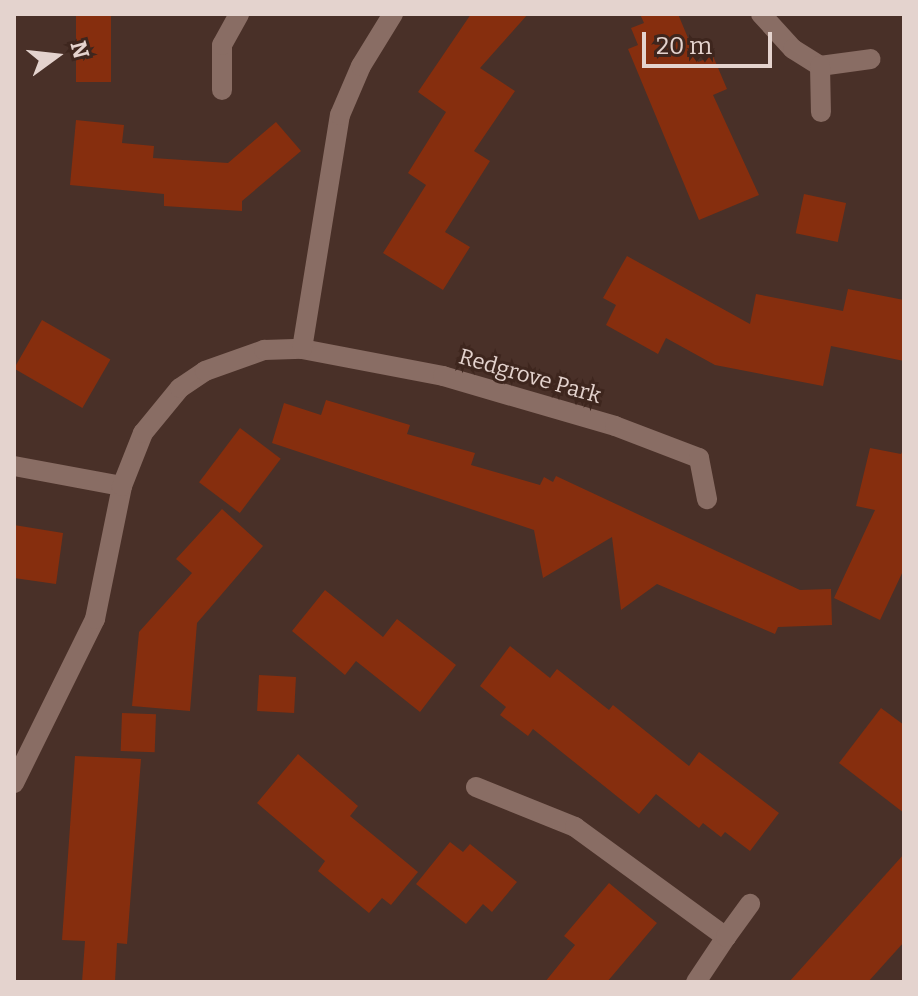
<!DOCTYPE html>
<style>
body{margin:0}
#map{position:relative;width:918px;height:996px;overflow:hidden;background:#493028;font-family:Bitter,serif}
div>[style]{position:absolute}
.building>*{inset:0;background:#862e0e;transform-origin:0 0}
.street>*{height:20px;margin:-10px;padding:0 10px;transform-origin:10px;border-radius:10px;background:#896d64}
span{translate:-50% -50%;white-space:nowrap;text-align:center;line-height:1.15;-webkit-text-stroke:6px #3e261e;paint-order:stroke}
.street-label{font-size:22px;color:#e4d3ce}
.frame{position:absolute;inset:0;border:16px solid #e4d3ce;pointer-events:none}
.north{position:absolute;left:16px;top:16px;width:80px;height:80px;-webkit-text-stroke:6px #3e261e;paint-order:stroke;rotate:75deg;font-size:22px;font-weight:700;line-height:32px;text-align:center;color:#e4d3ce}
.north::after{content:'';display:block;margin:auto;width:28px;height:36px;background:#e4d3ce;clip-path:polygon(50% 0,100% 100%,50% 72%,0 100%)}
.scale{position:absolute;left:642px;top:32px;width:130px;height:36px;box-sizing:border-box;border:4px solid #e4d3ce;border-top:0;padding-left:10px;font-size:24px;line-height:28px;white-space:nowrap;color:#e4d3ce;-webkit-text-stroke:6px #3e261e;paint-order:stroke}
</style>
<div id="map">
<div class="building">
<i style="left:76px;top:14px;width:35px;height:68px"></i>
<i style="clip-path:polygon(471px 14px,528px 14px,480px 68px,515px 91px,474px 151px,490px 161px,445px 232px,470px 247px,443px 290px,383px 253px,426px 185px,408px 173px,446px 112px,418px 92px)"></i>
<i style="clip-path:polygon(640px 14px,678px 14px,698px 62px,713px 56px,727px 89px,713px 95px,759px 195px,699px 220px,628px 49px,638px 45px,631px 28px,644px 23px)"></i>
<i style="clip-path:polygon(76px 120px,124px 125px,122px 143px,154px 146px,153px 158px,228px 163px,276px 122px,301px 151px,242px 201px,242px 211px,164px 206px,164px 194px,70px 185px)"></i>
<i style="left:804px;top:194px;width:43px;height:40px;rotate:12deg"></i>
<i style="clip-path:polygon(627px 256px,750px 324px,756px 294px,843px 311px,848px 289px,904px 300px,904px 361px,831px 346px,823px 386px,715px 365px,666px 338px,658px 354px,606px 325px,616px 305px,603px 298px)"></i>
<i style="left:42px;top:320px;width:79px;height:56px;rotate:30deg"></i>
<i style="clip-path:polygon(326px 400px,410px 425px,407px 434px,475px 453px,471px 465px,540px 485px,544px 477px,553px 482px,556px 476px,800px 590px,831px 589px,832px 625px,778px 627px,775px 634px,657px 584px,621px 610px,612px 537px,543px 578px,534px 530px,272px 443px,284px 403px,321px 415px)"></i>
<i style="left:240px;top:428px;width:51px;height:68px;rotate:37deg"></i>
<i style="clip-path:polygon(870px 448px,901px 454px,904px 448px,904px 569px,880px 620px,834px 598px,875px 510px,856px 506px)"></i>
<i style="clip-path:polygon(222px 509px,263px 546px,197px 623px,190px 711px,132px 706px,139px 632px,192px 573px,176px 559px)"></i>
<i style="clip-path:polygon(14px 525px,63px 533px,56px 584px,14px 578px)"></i>
<i style="clip-path:polygon(325px 590px,383px 637px,397px 619px,456px 665px,420px 712px,356px 661px,345px 675px,292px 631px)"></i>
<i style="clip-path:polygon(510px 646px,550px 678px,557px 669px,609px 710px,613px 705px,689px 766px,699px 752px,779px 813px,750px 851px,725px 832px,721px 837px,703px 823px,699px 828px,656px 794px,639px 814px,533px 729px,528px 736px,500px 715px,506px 707px,480px 686px)"></i>
<i style="left:259px;top:675px;width:37px;height:36px;rotate:3deg"></i>
<i style="clip-path:polygon(881px 708px,904px 725px,904px 813px,839px 763px)"></i>
<i style="left:122px;top:713px;width:34px;height:38px;rotate:2deg"></i>
<i style="clip-path:polygon(298px 754px,358px 806px,350px 816px,418px 872px,391px 905px,382px 898px,369px 913px,318px 871px,325px 861px,257px 803px)"></i>
<i style="clip-path:polygon(75px 756px,141px 759px,127px 944px,117px 943px,115px 982px,82px 982px,85px 941px,62px 940px)"></i>
<i style="clip-path:polygon(450px 842px,463px 852px,470px 844px,517px 882px,492px 912px,483px 904px,466px 924px,416px 884px)"></i>
<i style="clip-path:polygon(904px 854px,904px 942px,868px 982px,789px 982px)"></i>
<i style="clip-path:polygon(609px 883px,657px 923px,607px 982px,545px 982px,575px 945px,564px 936px)"></i>
</div>
<div class="street">
<i style="left:761px;top:14px;width:47px;rotate:47.6deg"></i>
<i style="left:793px;top:49px;width:32px;rotate:32deg"></i>
<i style="left:820px;top:66px;width:51px;rotate:-7.8deg"></i>
<i style="left:820px;top:66px;width:46px;rotate:88.8deg"></i>
<i style="left:222px;top:90px;width:45px;rotate:-90deg"></i>
<i style="left:222px;top:45px;width:35px;rotate:-61deg"></i>
<i style="left:302px;top:349px;width:144px;rotate:10.8deg"></i>
<i style="left:443px;top:376px;width:179px;rotate:16.2deg"></i>
<i style="left:615px;top:426px;width:90px;rotate:20.9deg"></i>
<i style="left:699px;top:458px;width:42px;rotate:79deg"></i>
<i style="left:14px;top:466px;width:110px;rotate:10.5deg"></i>
<i style="left:14px;top:783px;width:183px;rotate:-63.7deg"></i>
<i style="left:95px;top:619px;width:136px;rotate:-78.5deg"></i>
<i style="left:122px;top:486px;width:57px;rotate:-68.4deg"></i>
<i style="left:143px;top:433px;width:58px;rotate:-50.6deg"></i>
<i style="left:180px;top:388px;width:30px;rotate:-34deg"></i>
<i style="left:205px;top:371px;width:63px;rotate:-19.6deg"></i>
<i style="left:264px;top:350px;width:38px;rotate:-2deg"></i>
<i style="left:302px;top:349px;width:237px;rotate:-80.8deg"></i>
<i style="left:340px;top:115px;width:53px;rotate:-66.8deg"></i>
<i style="left:361px;top:66px;width:61px;rotate:-58.4deg"></i>
<i style="left:476px;top:787px;width:107px;rotate:22deg"></i>
<i style="left:575px;top:827px;width:187px;rotate:36.1deg"></i>
<i style="left:726px;top:937px;width:54px;rotate:123.7deg"></i>
<i style="left:726px;top:937px;width:41px;rotate:-54deg"></i>
</div>
<div class="street-label">
<span style="left:530px;top:376px;rotate:16deg">Redgrove Park</span>
</div>
<div class="frame"></div>
<div class="north">N</div>
<div class="scale">20 m</div>
</div>
